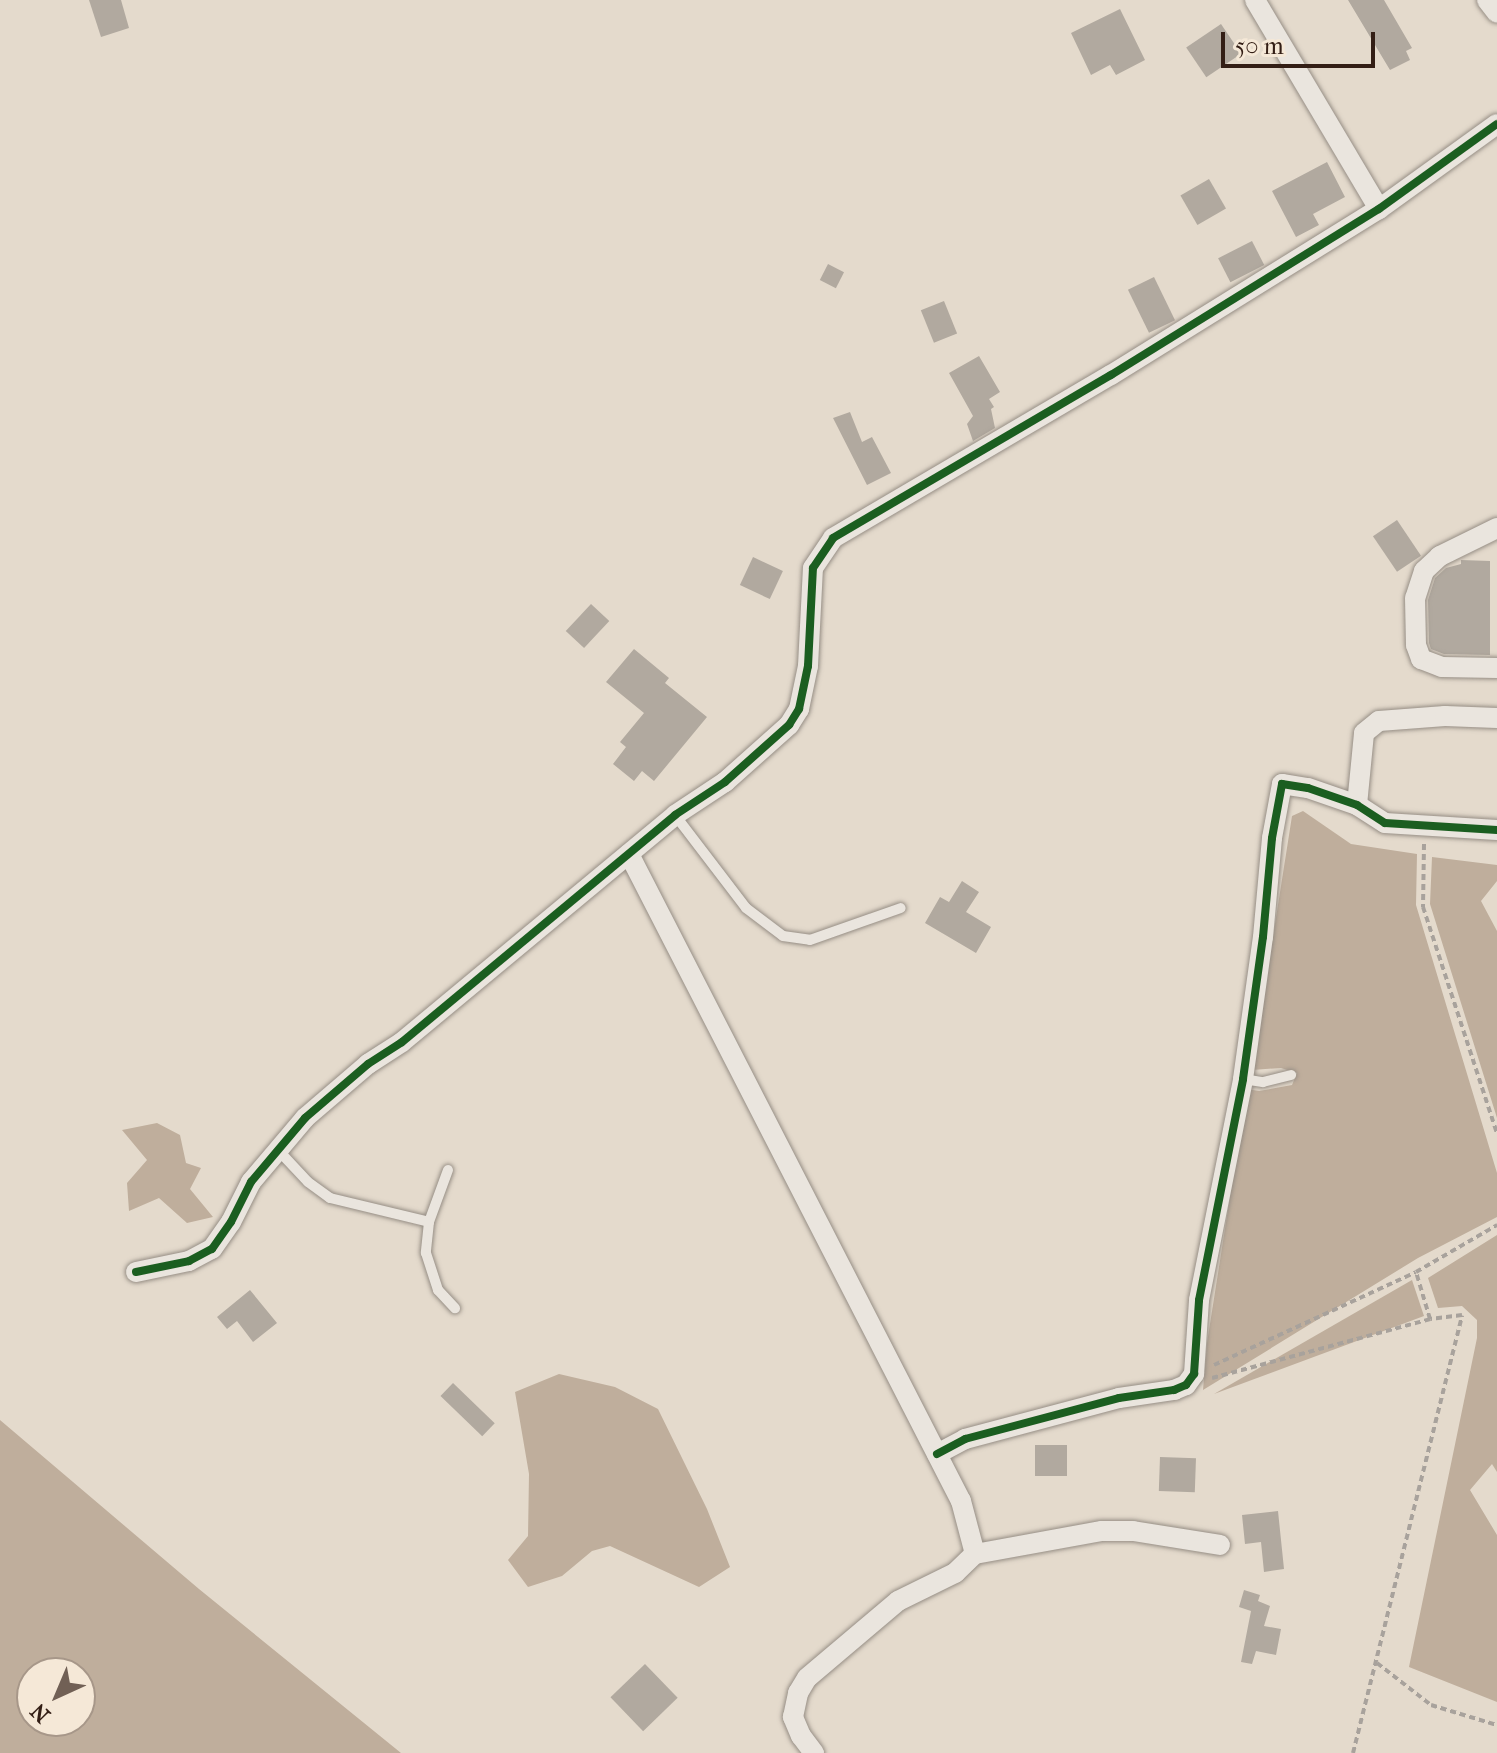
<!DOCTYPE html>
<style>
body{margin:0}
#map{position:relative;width:1497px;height:1753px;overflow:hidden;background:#e4dacc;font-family:"IM FELL French Canon",serif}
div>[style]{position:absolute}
.water>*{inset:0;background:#bfae9c}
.building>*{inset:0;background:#b1a99f;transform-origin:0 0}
.path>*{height:4px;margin-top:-2px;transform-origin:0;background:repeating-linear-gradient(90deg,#a8a29c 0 6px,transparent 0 10px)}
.roads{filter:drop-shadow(0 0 2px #968e85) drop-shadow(0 0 2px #968e85)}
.lane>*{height:10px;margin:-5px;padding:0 5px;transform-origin:5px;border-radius:5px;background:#eae5de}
.street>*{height:20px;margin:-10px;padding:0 10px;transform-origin:10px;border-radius:10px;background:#eae5de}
.cycleway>*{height:8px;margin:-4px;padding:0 4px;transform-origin:4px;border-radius:4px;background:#1b5e20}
span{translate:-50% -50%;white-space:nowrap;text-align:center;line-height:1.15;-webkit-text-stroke:6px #f5e8d7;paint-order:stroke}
.north{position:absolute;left:16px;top:1657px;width:80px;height:80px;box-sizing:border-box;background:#f5e8d7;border:2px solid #a79789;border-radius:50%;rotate:224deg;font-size:22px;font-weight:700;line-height:32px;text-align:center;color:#331e15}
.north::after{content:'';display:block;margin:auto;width:28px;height:36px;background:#716055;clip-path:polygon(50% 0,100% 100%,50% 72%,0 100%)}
.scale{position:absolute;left:1221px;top:32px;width:154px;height:36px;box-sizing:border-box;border:4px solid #331e15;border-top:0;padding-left:10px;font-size:24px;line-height:28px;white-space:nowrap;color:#331e15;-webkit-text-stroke:6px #f5e8d7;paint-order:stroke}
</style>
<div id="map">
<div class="water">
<i style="clip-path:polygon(1303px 811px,1351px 844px,1417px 854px,1416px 905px,1497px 1173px,1497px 1217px,1418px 1258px,1203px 1390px,1207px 1343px,1247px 1089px,1259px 1091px,1292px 1085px,1297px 1073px,1281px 1068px,1252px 1070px,1292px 816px)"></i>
<i style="clip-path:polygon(1432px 857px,1497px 865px,1497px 881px,1481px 901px,1497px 931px,1497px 1118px,1430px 904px)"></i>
<i style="clip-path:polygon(157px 1123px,180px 1135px,186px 1163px,201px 1168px,190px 1189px,213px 1217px,187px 1223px,159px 1198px,129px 1211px,127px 1183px,147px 1160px,122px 1130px)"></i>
<i style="clip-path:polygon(1497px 1235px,1497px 1472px,1492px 1464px,1470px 1490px,1497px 1535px,1497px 1702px,1409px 1667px,1477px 1338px,1477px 1320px,1462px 1306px,1438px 1308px,1428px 1278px)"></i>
<i style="clip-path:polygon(1412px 1280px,1424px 1316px,1214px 1394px)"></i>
<i style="clip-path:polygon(559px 1374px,615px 1387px,658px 1409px,707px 1509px,730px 1567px,699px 1587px,610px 1546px,592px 1551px,562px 1576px,528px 1587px,508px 1560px,528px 1536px,529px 1474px,515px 1392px)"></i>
<i style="clip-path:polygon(evenodd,0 1420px,199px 1589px,401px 1753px,0 1753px,0 1420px,32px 1673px,80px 1673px,80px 1721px,32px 1721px,32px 1673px)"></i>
</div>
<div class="building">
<i style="clip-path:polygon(89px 0,121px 0,129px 28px,101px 37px)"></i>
<i style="clip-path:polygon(1348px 0,1384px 0,1412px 48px,1406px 51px,1410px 60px,1390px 70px)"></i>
<i style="clip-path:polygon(1120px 9px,1145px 60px,1116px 75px,1110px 65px,1091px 75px,1071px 33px)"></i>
<i style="left:1221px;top:24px;width:36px;height:42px;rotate:56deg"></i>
<i style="clip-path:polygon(1327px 162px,1345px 197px,1313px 214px,1319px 225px,1296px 237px,1272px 191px)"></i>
<i style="left:1209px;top:179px;width:34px;height:33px;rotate:60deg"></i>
<i style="left:1252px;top:241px;width:27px;height:38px;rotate:63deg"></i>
<i style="left:828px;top:264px;width:18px;height:18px;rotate:27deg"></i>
<i style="left:1154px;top:277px;width:48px;height:29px;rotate:64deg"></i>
<i style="left:944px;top:301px;width:35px;height:25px;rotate:68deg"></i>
<i style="clip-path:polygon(979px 356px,1000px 392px,989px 399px,994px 407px,991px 409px,995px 428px,973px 441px,967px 424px,973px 416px,949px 373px)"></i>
<i style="clip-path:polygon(850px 412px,862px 442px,872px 437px,891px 473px,867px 485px,833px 418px)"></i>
<i style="left:1397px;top:520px;width:43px;height:29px;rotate:56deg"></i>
<i style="left:753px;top:557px;width:33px;height:31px;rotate:25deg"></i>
<i style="clip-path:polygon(1461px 560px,1490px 561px,1490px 655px,1444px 654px,1431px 649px,1429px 643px,1428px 600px,1435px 578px,1446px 568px,1461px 564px)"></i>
<i style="left:591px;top:604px;width:25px;height:37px;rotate:43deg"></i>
<i style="clip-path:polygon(634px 649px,669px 678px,665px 683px,707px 717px,654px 781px,642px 771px,634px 781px,613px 764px,626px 747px,620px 742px,644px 713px,606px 682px)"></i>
<i style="clip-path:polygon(962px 881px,979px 892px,966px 912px,991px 927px,976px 953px,925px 923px,940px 897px,949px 902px)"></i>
<i style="clip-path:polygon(250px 1290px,277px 1323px,253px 1342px,237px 1321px,227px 1329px,217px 1317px)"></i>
<i style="left:453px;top:1383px;width:58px;height:18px;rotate:44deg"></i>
<i style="left:1035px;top:1445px;width:32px;height:31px"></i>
<i style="left:1160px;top:1457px;width:36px;height:34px;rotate:2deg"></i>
<i style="clip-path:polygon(1278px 1511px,1284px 1569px,1264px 1572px,1261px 1542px,1245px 1544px,1242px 1515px)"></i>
<i style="clip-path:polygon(1244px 1590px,1260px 1595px,1258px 1601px,1270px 1606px,1264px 1626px,1281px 1629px,1276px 1655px,1256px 1651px,1252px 1664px,1241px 1662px,1251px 1611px,1239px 1607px)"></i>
<i style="left:645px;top:1664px;width:47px;height:48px;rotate:46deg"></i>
</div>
<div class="path">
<i style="left:1424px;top:844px;width:63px;rotate:90.9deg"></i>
<i style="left:1423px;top:907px;width:239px;rotate:71.9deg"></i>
<i style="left:1214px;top:1365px;width:222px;rotate:-24.7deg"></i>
<i style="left:1416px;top:1272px;width:94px;rotate:-30.1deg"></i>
<i style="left:1212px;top:1378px;width:226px;rotate:-15.1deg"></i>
<i style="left:1377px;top:1663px;width:68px;rotate:37.9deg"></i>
<i style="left:1431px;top:1705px;width:69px;rotate:16.9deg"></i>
<i style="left:1353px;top:1753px;width:451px;rotate:-76deg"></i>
<i style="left:1462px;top:1315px;width:32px;rotate:173deg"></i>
<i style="left:1430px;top:1319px;width:49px;rotate:-106.6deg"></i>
</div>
<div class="roads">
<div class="lane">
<i style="left:675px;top:815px;width:117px;rotate:52.6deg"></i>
<i style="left:746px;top:908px;width:46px;rotate:37.1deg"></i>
<i style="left:783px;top:936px;width:27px;rotate:8deg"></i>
<i style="left:810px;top:940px;width:96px;rotate:-19.4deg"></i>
<i style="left:1243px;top:1079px;width:20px;rotate:9deg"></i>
<i style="left:1263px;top:1082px;width:29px;rotate:-14deg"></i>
<i style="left:279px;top:1151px;width:42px;rotate:46.9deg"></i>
<i style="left:308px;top:1182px;width:27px;rotate:36deg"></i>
<i style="left:330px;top:1198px;width:102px;rotate:13.6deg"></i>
<i style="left:448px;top:1170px;width:55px;rotate:110.1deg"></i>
<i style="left:429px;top:1222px;width:31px;rotate:96deg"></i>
<i style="left:426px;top:1253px;width:39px;rotate:72deg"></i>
<i style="left:438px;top:1290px;width:25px;rotate:47deg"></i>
</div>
<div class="street">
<i style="left:1255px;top:0;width:243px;rotate:59.3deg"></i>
<i style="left:1487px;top:0;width:16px;rotate:52deg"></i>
<i style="left:1497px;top:528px;width:64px;rotate:153.8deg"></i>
<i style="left:1440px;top:556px;width:22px;rotate:137deg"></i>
<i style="left:1424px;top:571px;width:28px;rotate:108deg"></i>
<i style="left:1415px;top:598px;width:47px;rotate:88.8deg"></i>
<i style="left:1416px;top:645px;width:15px;rotate:70deg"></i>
<i style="left:1421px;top:659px;width:22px;rotate:21deg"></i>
<i style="left:1442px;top:667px;width:55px;rotate:1deg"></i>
<i style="left:1357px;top:805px;width:72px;rotate:-84.4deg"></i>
<i style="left:1364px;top:733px;width:19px;rotate:-39deg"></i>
<i style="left:1379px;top:721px;width:66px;rotate:-4.3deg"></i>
<i style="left:1445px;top:716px;width:52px;rotate:2.2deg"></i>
<i style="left:629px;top:854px;width:727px;rotate:62.84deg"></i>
<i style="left:961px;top:1501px;width:55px;rotate:75.2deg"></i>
<i style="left:136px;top:1272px;width:54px;rotate:-11.7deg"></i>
<i style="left:189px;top:1261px;width:26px;rotate:-28deg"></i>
<i style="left:212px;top:1249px;width:33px;rotate:-55deg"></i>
<i style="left:231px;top:1222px;width:45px;rotate:-63.4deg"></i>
<i style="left:251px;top:1182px;width:84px;rotate:-49.8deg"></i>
<i style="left:305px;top:1118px;width:83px;rotate:-40.6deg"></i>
<i style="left:368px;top:1064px;width:40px;rotate:-32.9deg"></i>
<i style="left:402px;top:1042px;width:355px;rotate:-39.7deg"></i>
<i style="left:675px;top:815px;width:60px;rotate:-33.4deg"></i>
<i style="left:725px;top:782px;width:86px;rotate:-41.7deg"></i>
<i style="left:789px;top:725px;width:19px;rotate:-58deg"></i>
<i style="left:799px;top:709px;width:44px;rotate:-78.2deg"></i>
<i style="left:808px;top:666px;width:98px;rotate:-87.1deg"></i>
<i style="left:813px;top:568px;width:36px;rotate:-56deg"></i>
<i style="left:833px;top:538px;width:322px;rotate:-30.4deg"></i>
<i style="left:1111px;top:375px;width:315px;rotate:-31.8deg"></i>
<i style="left:1379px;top:209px;width:145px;rotate:-35.8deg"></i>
<i style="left:937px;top:1454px;width:32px;rotate:-28deg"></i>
<i style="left:965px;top:1439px;width:159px;rotate:-14.9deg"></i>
<i style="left:1119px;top:1398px;width:56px;rotate:-8.3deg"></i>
<i style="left:1174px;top:1390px;width:13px;rotate:-23deg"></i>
<i style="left:1186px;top:1385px;width:14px;rotate:-54deg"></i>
<i style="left:1194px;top:1374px;width:74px;rotate:-86.1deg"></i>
<i style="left:1199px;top:1300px;width:225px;rotate:-78.7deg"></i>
<i style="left:1243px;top:1079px;width:143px;rotate:-82deg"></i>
<i style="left:1263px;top:937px;width:99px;rotate:-84.8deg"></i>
<i style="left:1272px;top:838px;width:55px;rotate:-79.5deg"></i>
<i style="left:1282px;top:784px;width:26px;rotate:9deg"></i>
<i style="left:1308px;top:788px;width:52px;rotate:19.1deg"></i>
<i style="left:1357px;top:805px;width:33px;rotate:33deg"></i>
<i style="left:1385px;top:823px;width:112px;rotate:3.6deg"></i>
<i style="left:814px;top:1753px;width:21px;rotate:-127deg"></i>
<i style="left:801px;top:1736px;width:21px;rotate:-113deg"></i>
<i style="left:793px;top:1717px;width:25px;rotate:-78deg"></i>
<i style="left:798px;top:1693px;width:17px;rotate:-59deg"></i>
<i style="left:807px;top:1678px;width:119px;rotate:-40.2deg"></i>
<i style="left:898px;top:1601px;width:64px;rotate:-26.2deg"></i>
<i style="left:955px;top:1573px;width:28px;rotate:-44deg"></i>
<i style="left:975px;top:1554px;width:129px;rotate:-10.3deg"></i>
<i style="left:1102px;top:1531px;width:31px"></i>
<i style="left:1133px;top:1531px;width:88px;rotate:9.1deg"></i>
</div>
</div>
<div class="cycleway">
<i style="left:136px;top:1272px;width:54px;rotate:-11.7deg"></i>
<i style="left:189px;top:1261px;width:26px;rotate:-28deg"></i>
<i style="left:212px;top:1249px;width:33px;rotate:-55deg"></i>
<i style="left:231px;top:1222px;width:45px;rotate:-63.4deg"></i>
<i style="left:251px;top:1182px;width:84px;rotate:-49.8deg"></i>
<i style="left:305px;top:1118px;width:83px;rotate:-40.6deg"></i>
<i style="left:368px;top:1064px;width:40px;rotate:-32.9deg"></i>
<i style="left:402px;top:1042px;width:355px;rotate:-39.7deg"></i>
<i style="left:675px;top:815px;width:60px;rotate:-33.4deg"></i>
<i style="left:725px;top:782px;width:86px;rotate:-41.7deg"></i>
<i style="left:789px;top:725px;width:19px;rotate:-58deg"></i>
<i style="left:799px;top:709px;width:44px;rotate:-78.2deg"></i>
<i style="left:808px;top:666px;width:98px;rotate:-87.1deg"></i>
<i style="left:813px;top:568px;width:36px;rotate:-56deg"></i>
<i style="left:833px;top:538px;width:322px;rotate:-30.4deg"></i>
<i style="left:1111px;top:375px;width:315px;rotate:-31.8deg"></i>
<i style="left:1379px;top:209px;width:145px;rotate:-35.8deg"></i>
<i style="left:937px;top:1454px;width:32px;rotate:-28deg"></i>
<i style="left:965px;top:1439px;width:159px;rotate:-14.9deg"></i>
<i style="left:1119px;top:1398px;width:56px;rotate:-8.3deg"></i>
<i style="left:1174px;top:1390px;width:13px;rotate:-23deg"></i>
<i style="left:1186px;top:1385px;width:14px;rotate:-54deg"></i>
<i style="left:1194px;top:1374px;width:74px;rotate:-86.1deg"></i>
<i style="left:1199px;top:1300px;width:225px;rotate:-78.7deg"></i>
<i style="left:1243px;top:1079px;width:143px;rotate:-82deg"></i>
<i style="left:1263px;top:937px;width:99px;rotate:-84.8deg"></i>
<i style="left:1272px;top:838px;width:55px;rotate:-79.5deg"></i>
<i style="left:1282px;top:784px;width:26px;rotate:9deg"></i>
<i style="left:1308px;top:788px;width:52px;rotate:19.1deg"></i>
<i style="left:1357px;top:805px;width:33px;rotate:33deg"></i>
<i style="left:1385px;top:823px;width:112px;rotate:3.6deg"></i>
</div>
<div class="north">N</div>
<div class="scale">50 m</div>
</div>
